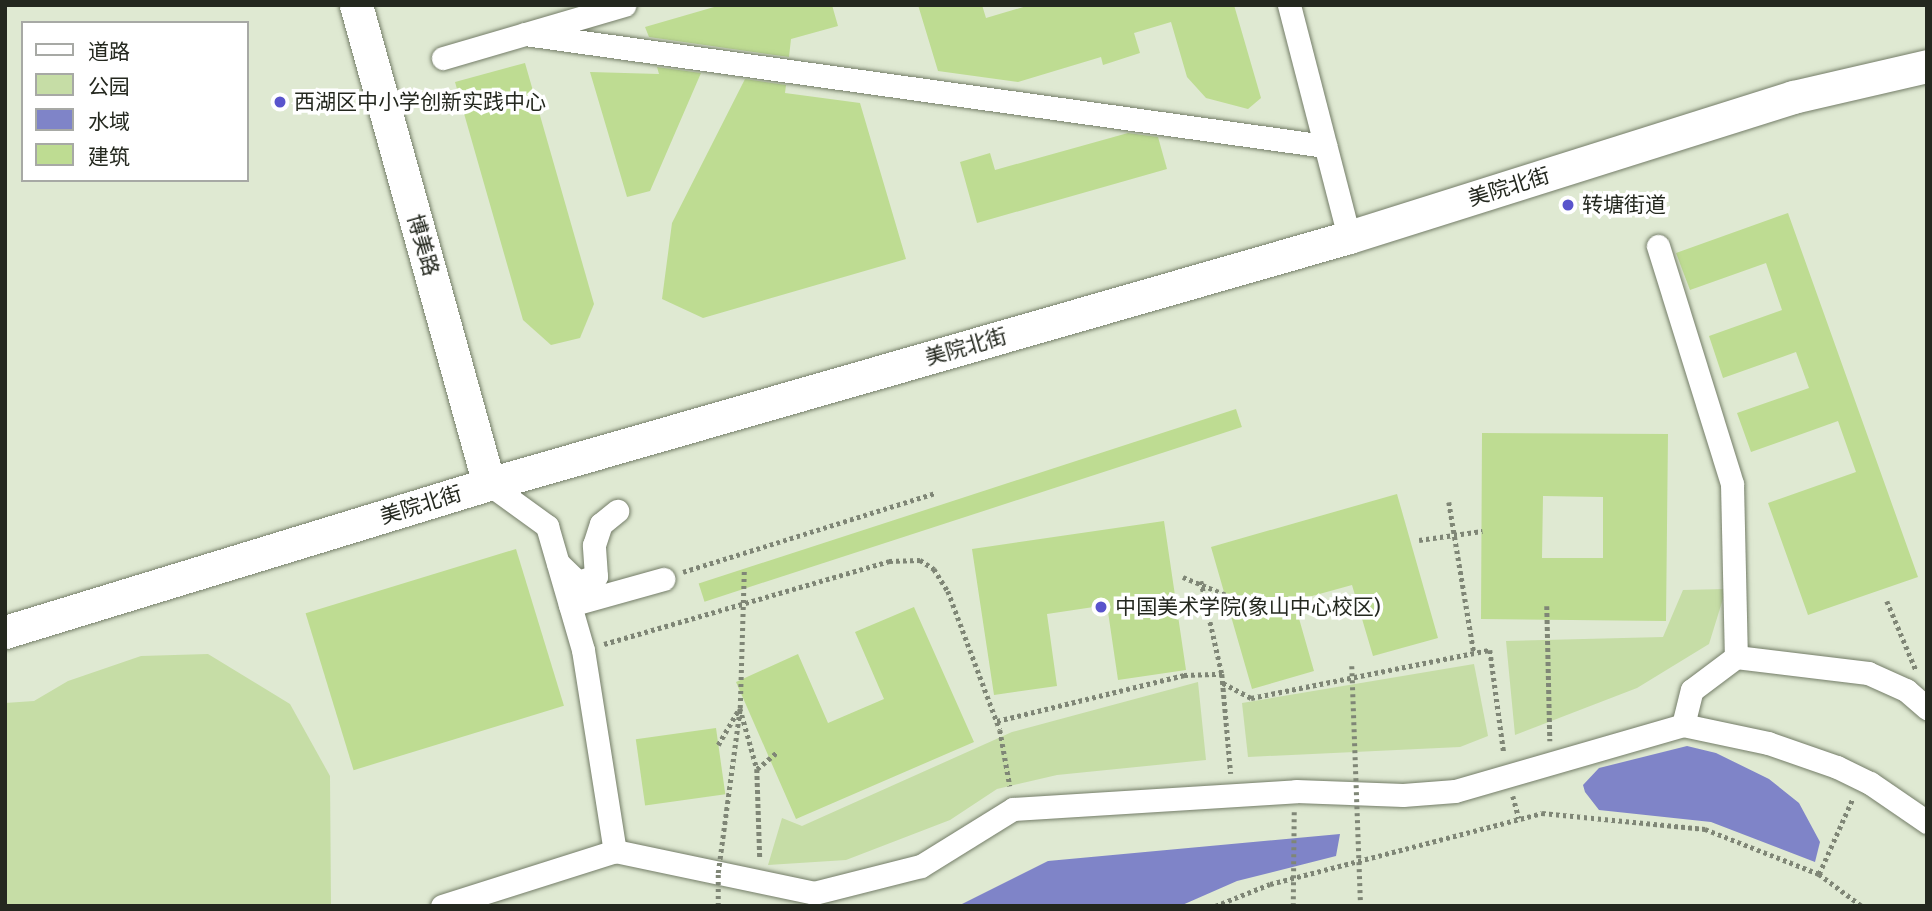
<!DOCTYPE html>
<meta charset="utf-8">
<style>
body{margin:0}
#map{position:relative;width:1932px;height:911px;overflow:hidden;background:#dfe9d2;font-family:"Fira Sans","Noto Sans SC",sans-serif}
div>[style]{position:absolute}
.green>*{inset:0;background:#c6dda6}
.water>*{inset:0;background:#7f84c8}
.building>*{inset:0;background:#bedc92;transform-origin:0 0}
.path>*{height:4.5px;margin-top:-2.25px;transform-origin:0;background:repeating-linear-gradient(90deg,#7f8676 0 3.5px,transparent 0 7px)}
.roads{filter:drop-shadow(0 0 2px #747d68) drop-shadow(0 0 2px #747d68)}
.street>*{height:23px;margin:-11.5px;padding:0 11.5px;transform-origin:11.5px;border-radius:11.5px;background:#fff}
.secondary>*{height:33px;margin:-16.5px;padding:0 16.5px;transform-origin:16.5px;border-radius:16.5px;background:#fff}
.path-bridge>*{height:4.5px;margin-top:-2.25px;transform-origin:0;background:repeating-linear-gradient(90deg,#7f8676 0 3.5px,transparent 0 7px)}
.dots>*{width:19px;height:19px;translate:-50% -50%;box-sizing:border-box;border:4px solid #fff;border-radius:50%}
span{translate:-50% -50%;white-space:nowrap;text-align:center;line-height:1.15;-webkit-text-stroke:7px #fff;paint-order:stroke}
.poi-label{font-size:21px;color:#24281f}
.left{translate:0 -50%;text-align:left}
.street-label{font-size:21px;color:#24281f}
.frame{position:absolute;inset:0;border:7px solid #24281f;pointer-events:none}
.legend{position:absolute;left:21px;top:21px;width:228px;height:161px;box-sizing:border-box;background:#fff;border:2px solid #a7a9a5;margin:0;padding:9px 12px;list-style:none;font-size:21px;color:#24281f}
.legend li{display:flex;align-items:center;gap:14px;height:35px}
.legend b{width:35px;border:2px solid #a7a9a5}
</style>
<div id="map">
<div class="green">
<i style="clip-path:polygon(1726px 589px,1709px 644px,1637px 688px,1515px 735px,1506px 641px,1663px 637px,1683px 590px)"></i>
<i style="clip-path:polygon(208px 654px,290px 704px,330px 776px,331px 906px,5px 906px,5px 703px,34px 701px,68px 681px,141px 656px)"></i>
<i style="clip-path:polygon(1474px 664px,1488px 736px,1460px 747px,1248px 757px,1242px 703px)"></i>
<i style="clip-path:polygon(1198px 682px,1206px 760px,1057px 775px,997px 789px,950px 820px,846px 860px,768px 865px,782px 818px,802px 826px,1012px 732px)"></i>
</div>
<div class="water">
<i style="clip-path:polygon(1687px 746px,1716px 753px,1769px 779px,1799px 803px,1820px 842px,1815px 862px,1711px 822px,1599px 810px,1585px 792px,1583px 785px,1599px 768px)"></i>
<i style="clip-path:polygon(1340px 834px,1336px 856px,1237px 881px,1180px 906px,958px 906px,1048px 861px)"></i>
</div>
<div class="building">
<i style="clip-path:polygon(721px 5px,832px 5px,838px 26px,791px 39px,789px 57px,649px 37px,645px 27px)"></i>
<i style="clip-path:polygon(918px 5px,982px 5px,986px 18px,1030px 5px,1234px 5px,1261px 98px,1248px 109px,1206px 98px,1187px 77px,1171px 22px,1134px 33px,1140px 53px,1103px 65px,1101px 57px,1018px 82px,938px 71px)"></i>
<i style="clip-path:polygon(525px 63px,594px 304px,580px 338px,551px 345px,523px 320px,455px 82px)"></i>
<i style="clip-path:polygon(657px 67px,701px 73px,650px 191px,627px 197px,590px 72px,659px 74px)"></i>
<i style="clip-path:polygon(745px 79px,786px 85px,785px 93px,860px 103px,906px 259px,703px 318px,662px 299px,672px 223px)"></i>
<i style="clip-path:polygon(1128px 133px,1158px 137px,1167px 169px,977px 223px,960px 162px,990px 153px,995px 170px)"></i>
<i style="clip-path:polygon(1788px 213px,1918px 577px,1808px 615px,1768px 503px,1856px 472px,1838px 421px,1751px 452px,1737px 413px,1809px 388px,1796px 352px,1723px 378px,1709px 336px,1782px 310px,1766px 263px,1690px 290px,1676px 253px)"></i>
<i style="left:1236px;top:409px;width:19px;height:565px;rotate:72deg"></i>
<i style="clip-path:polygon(evenodd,1482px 433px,1668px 434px,1666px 621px,1481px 619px,1482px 433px,1543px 496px,1603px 497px,1603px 558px,1542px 558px,1543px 496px)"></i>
<i style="clip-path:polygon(1397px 494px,1438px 638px,1373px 656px,1352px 585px,1294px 601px,1314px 671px,1252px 689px,1211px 547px)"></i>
<i style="clip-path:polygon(1164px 521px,1186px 670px,1118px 680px,1107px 605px,1047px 614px,1057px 686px,994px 695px,972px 549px)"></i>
<i style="left:516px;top:549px;width:164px;height:220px;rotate:73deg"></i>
<i style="clip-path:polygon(914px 607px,974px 742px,796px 819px,736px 682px,798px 654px,828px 723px,884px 699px,855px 632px)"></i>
<i style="left:716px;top:728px;width:67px;height:81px;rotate:82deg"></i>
</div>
<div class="path">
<i style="left:1449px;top:502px;width:153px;rotate:80.6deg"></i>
<i style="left:683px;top:572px;width:264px;rotate:-17.4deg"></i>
<i style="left:1183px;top:577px;width:55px;rotate:22.4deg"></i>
<i style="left:1201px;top:581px;width:95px;rotate:77.3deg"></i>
<i style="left:1222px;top:674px;width:100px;rotate:84.9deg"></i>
<i style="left:1887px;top:601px;width:75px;rotate:67.2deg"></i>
<i style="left:1547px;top:606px;width:135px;rotate:88.7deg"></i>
<i style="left:604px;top:644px;width:297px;rotate:-16.2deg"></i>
<i style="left:889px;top:561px;width:31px;rotate:-2deg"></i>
<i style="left:920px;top:560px;width:17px;rotate:33deg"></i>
<i style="left:934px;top:569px;width:26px;rotate:58deg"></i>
<i style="left:948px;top:591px;width:148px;rotate:69.5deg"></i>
<i style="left:1000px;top:730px;width:57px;rotate:79.9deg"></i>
<i style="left:1223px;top:683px;width:32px;rotate:28deg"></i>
<i style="left:1251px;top:698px;width:244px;rotate:-11.4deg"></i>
<i style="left:1490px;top:650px;width:104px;rotate:82.3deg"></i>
<i style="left:740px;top:708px;width:63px;rotate:74.4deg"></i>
<i style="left:757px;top:769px;width:90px;rotate:88.1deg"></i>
<i style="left:997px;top:721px;width:193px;rotate:-13.8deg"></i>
<i style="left:1184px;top:675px;width:38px;rotate:-2deg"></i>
<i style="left:718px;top:745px;width:42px;rotate:-59.7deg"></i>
<i style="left:757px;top:769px;width:26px;rotate:-40deg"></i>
<i style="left:1513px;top:796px;width:23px;rotate:75deg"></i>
<i style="left:1819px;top:874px;width:83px;rotate:-65.9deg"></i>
<i style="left:1215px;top:906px;width:59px;rotate:-21.8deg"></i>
<i style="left:1270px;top:884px;width:281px;rotate:-14.6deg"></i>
<i style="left:1542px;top:813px;width:164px;rotate:5.6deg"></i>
<i style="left:1705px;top:829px;width:123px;rotate:21.5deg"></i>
<i style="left:1819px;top:874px;width:54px;rotate:36.7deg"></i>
</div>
<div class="roads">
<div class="street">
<i style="left:1289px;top:5px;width:240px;rotate:75.5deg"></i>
<i style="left:525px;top:34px;width:808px;rotate:7.97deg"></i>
<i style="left:443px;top:58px;width:189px;rotate:-16.3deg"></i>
<i style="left:1658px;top:246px;width:249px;rotate:72.7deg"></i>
<i style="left:1732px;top:484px;width:173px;rotate:88.7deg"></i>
<i style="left:489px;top:484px;width:72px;rotate:35.9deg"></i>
<i style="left:547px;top:526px;width:129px;rotate:73.8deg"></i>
<i style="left:583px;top:650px;width:204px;rotate:81deg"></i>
<i style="left:558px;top:563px;width:28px;rotate:44deg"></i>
<i style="left:578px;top:582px;width:19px;rotate:-18deg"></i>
<i style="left:596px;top:576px;width:31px;rotate:-94deg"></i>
<i style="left:594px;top:545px;width:22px;rotate:-72deg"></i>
<i style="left:601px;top:524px;width:21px;rotate:-39deg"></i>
<i style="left:570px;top:605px;width:97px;rotate:-15.6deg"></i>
<i style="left:1683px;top:725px;width:36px;rotate:-76deg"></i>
<i style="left:1692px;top:690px;width:55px;rotate:-36.9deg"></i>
<i style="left:1736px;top:657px;width:133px;rotate:6.9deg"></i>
<i style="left:1868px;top:673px;width:42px;rotate:24.1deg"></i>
<i style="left:1906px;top:690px;width:28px;rotate:41deg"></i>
<i style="left:442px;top:906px;width:182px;rotate:-17.6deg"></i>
<i style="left:615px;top:851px;width:203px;rotate:11.9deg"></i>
<i style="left:814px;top:893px;width:110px;rotate:-14.2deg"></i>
<i style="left:921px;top:866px;width:108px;rotate:-31.8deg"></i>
<i style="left:1013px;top:809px;width:284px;rotate:-3.6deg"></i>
<i style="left:1296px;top:791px;width:107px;rotate:2.1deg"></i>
<i style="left:1403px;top:795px;width:52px;rotate:-4.4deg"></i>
<i style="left:1455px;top:791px;width:237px;rotate:-16.1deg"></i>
<i style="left:1683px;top:725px;width:87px;rotate:12deg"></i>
<i style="left:1768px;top:743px;width:73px;rotate:19.2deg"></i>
<i style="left:1837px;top:767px;width:37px;rotate:26deg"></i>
<i style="left:1870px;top:783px;width:69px;rotate:34.4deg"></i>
</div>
<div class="secondary">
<i style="left:356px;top:5px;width:497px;rotate:74.5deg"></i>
<i style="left:5px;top:632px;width:506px;rotate:-17deg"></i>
<i style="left:489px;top:484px;width:895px;rotate:-16.02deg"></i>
<i style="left:1349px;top:237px;width:466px;rotate:-17.5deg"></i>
<i style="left:1793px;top:97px;width:138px;rotate:-13deg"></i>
</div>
</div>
<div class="path-bridge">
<i style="left:1419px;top:540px;width:64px;rotate:-8.1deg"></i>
<i style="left:1352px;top:666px;width:240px;rotate:87.9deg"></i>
<i style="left:718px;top:906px;width:33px;rotate:-90deg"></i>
<i style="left:718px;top:873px;width:166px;rotate:-82.4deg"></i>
<i style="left:740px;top:708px;width:137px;rotate:-88.3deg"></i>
<i style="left:1293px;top:906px;width:97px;rotate:-89.4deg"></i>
</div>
<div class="dots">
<i style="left:280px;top:102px;background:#5954cc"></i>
<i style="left:1568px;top:205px;background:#5954cc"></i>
<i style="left:1101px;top:607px;background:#5954cc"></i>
</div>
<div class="poi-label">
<span class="left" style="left:294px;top:102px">西湖区中小学创新实践中心</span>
<span class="left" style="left:1582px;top:205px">转塘街道</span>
<span class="left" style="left:1115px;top:607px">中国美术学院(象山中心校区)</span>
</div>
<div class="street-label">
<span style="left:1509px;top:187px;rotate:-17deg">美院北街</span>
<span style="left:423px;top:245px;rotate:74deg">博美路</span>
<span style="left:966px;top:347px;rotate:-16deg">美院北街</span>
<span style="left:421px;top:505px;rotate:-17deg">美院北街</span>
</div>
<div class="frame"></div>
<ul class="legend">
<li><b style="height:9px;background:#fff"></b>道路</li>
<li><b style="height:19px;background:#c6dda6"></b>公园</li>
<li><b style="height:19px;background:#7f84c8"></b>水域</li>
<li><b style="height:19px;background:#bedc92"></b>建筑</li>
</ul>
</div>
